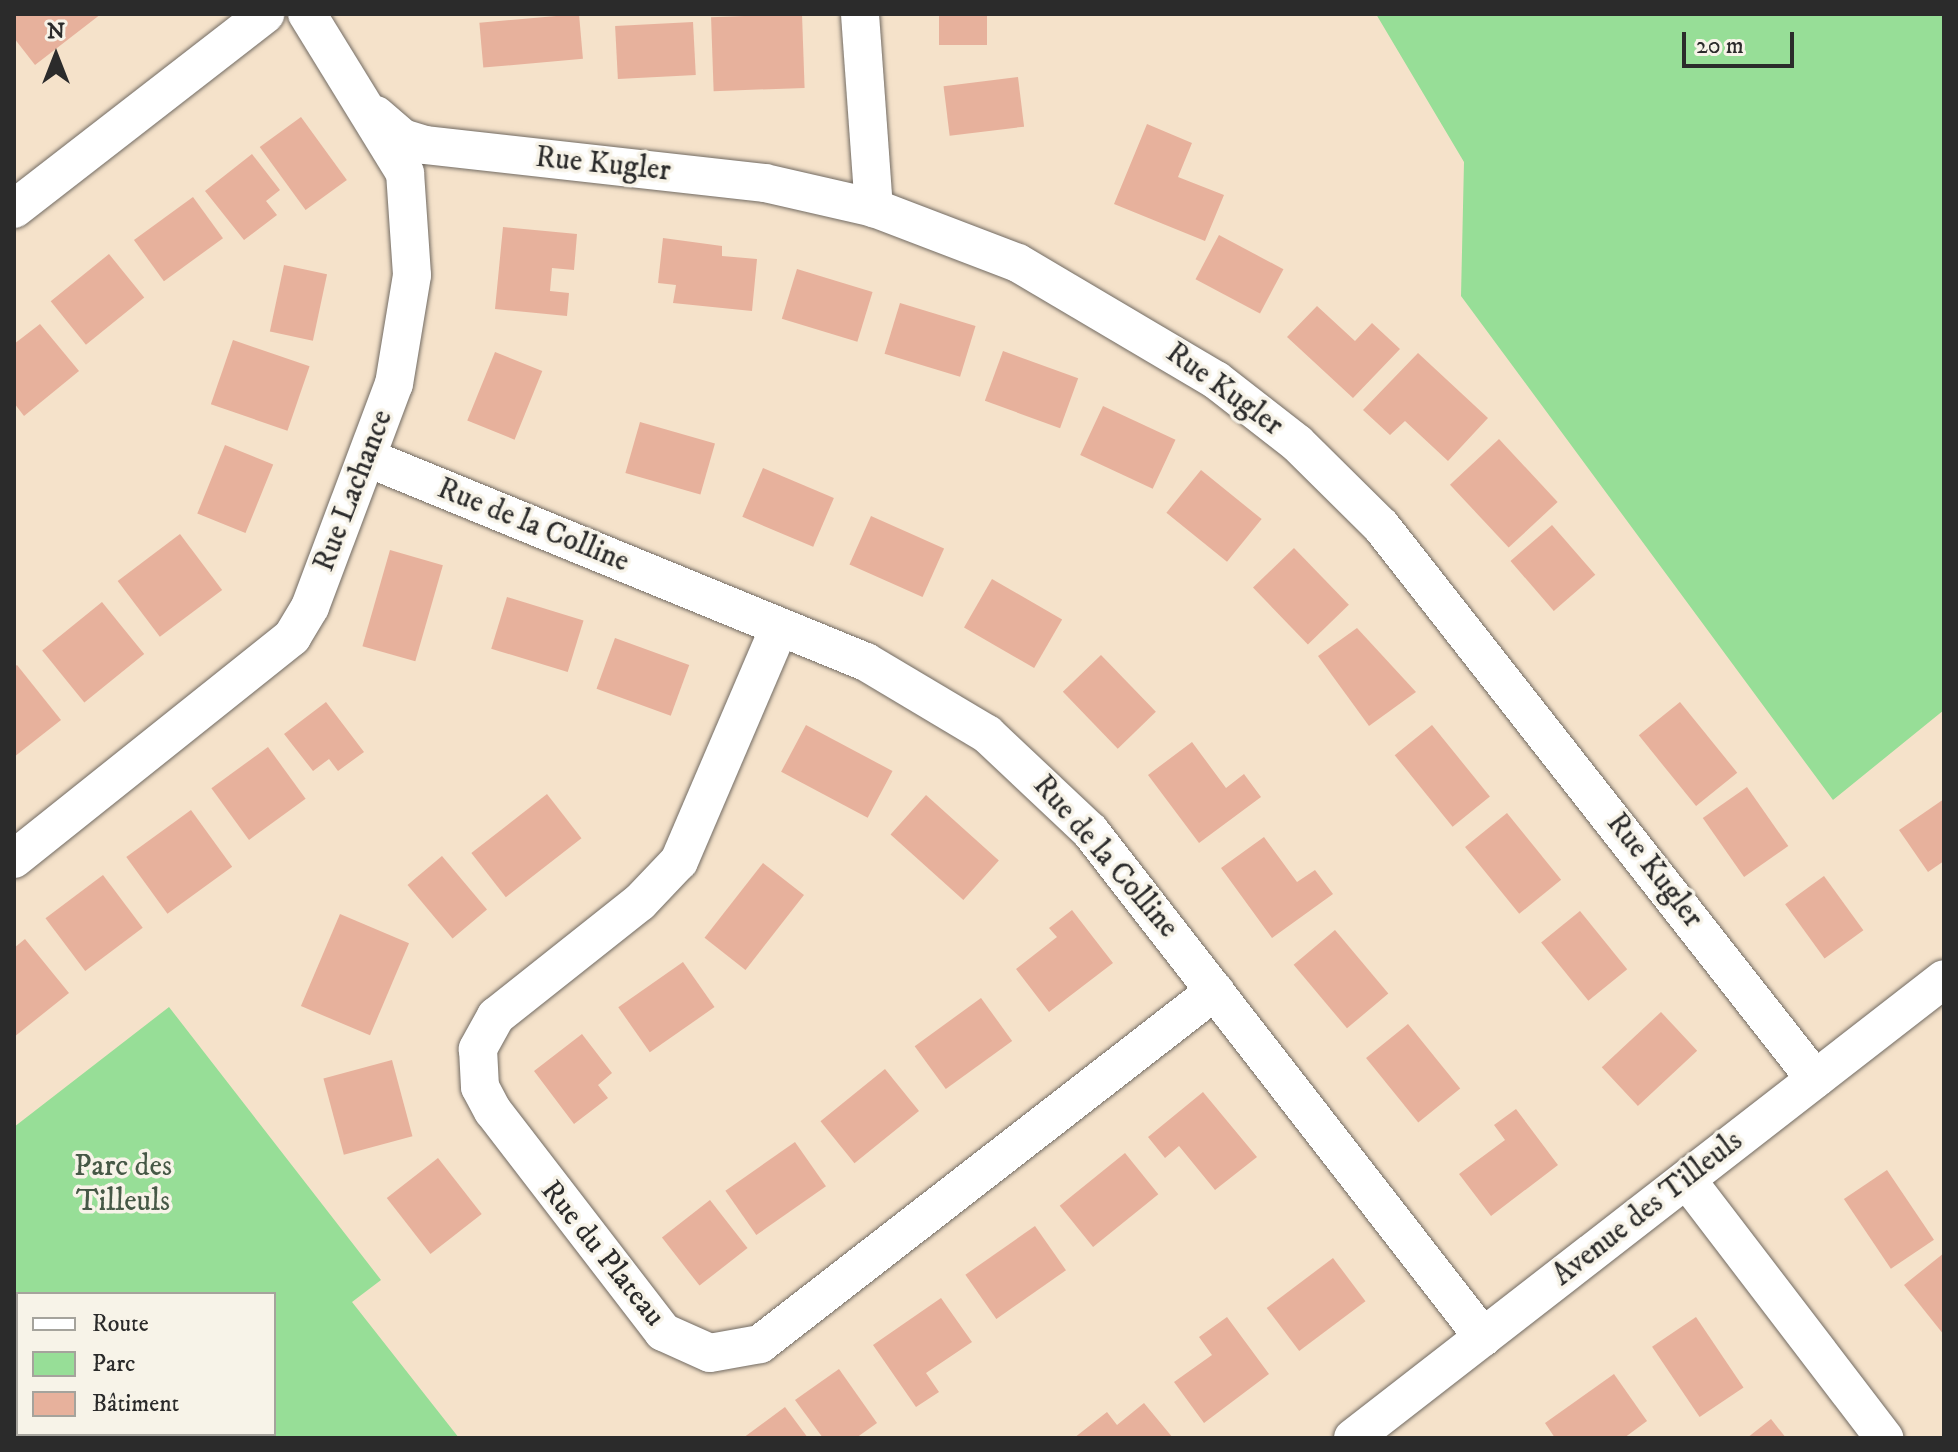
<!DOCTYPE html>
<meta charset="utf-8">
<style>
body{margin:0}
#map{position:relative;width:1958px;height:1452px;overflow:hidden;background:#f5e2ca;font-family:"IM FELL DW Pica",serif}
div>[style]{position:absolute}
.green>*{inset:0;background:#97de97}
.building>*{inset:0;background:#e7b19c;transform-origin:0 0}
.roads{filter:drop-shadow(0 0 2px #726b63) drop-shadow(0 0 2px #726b63)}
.street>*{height:38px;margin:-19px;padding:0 19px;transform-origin:19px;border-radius:19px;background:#fff}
span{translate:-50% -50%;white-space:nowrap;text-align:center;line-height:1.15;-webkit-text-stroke:7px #f7f3e8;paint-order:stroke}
.street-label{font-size:30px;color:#2b2b2b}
.park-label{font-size:30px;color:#465846}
.frame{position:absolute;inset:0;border:16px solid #2b2b2b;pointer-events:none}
.legend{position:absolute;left:16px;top:1292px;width:260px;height:144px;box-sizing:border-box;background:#f7f3e8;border:2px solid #a5a39c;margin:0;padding:10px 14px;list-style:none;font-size:24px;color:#2b2b2b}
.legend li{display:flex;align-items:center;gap:16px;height:40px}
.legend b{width:40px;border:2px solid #a5a39c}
.north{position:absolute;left:16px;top:16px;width:80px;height:80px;-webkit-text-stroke:6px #f7f3e8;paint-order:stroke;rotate:0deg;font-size:22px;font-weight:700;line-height:32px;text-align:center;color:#2b2b2b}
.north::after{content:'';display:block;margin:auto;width:28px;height:36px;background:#2b2b2b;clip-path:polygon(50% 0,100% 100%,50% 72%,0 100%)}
.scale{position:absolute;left:1682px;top:32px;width:112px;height:36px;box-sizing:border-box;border:4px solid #2b2b2b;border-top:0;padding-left:10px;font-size:24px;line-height:28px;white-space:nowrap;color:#2b2b2b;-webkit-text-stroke:6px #f7f3e8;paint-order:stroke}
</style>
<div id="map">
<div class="green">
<i style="clip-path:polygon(1376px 14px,1944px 14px,1944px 710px,1833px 800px,1461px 296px,1464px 162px)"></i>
<i style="clip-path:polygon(evenodd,169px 1007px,381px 1280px,352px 1302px,459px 1438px,14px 1438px,14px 1127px,169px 1007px,18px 1294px,274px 1294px,274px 1434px,18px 1434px,18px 1294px)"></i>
</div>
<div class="building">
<i style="clip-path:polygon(14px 14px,101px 14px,35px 65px,14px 38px)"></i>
<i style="left:579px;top:14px;width:45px;height:100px;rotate:85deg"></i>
<i style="left:802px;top:14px;width:74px;height:91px;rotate:88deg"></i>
<i style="left:939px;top:14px;width:48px;height:31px"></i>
<i style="left:693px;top:22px;width:53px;height:78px;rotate:87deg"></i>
<i style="left:1018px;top:77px;width:50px;height:75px;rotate:83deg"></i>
<i style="left:301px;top:117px;width:78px;height:51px;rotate:54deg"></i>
<i style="clip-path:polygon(1147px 124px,1192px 143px,1178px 177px,1224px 195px,1205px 241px,1114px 204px)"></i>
<i style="clip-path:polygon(252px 154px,280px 190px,266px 201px,277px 215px,244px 240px,205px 191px)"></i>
<i style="left:193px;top:197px;width:51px;height:73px;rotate:54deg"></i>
<i style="clip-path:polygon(503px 227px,577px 234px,574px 270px,552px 268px,550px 291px,569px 293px,567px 316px,495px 309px)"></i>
<i style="left:1219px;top:235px;width:73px;height:50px;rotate:28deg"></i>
<i style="clip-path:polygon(663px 238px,722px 246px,722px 256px,757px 259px,752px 311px,673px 303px,676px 285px,658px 283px)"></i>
<i style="left:109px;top:254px;width:56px;height:75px;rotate:51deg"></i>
<i style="left:284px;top:265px;width:44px;height:68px;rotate:12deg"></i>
<i style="left:797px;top:269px;width:79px;height:52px;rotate:17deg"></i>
<i style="left:900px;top:303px;width:79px;height:53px;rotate:17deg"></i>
<i style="clip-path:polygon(1317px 306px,1355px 341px,1372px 323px,1400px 349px,1353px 398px,1287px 337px)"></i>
<i style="clip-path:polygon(40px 324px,79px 371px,24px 416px,14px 403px,14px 344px)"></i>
<i style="left:233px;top:340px;width:81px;height:68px;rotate:19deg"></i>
<i style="left:1003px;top:351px;width:80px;height:53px;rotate:20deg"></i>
<i style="left:495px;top:352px;width:51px;height:74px;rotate:22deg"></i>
<i style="clip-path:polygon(1418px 353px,1488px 418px,1448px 461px,1405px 421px,1390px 435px,1363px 410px)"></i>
<i style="left:1103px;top:406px;width:80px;height:54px;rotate:25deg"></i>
<i style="left:640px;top:422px;width:78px;height:53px;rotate:16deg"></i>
<i style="left:1499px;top:439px;width:86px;height:67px;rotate:47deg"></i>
<i style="left:225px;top:445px;width:52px;height:74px;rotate:22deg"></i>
<i style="left:763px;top:468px;width:77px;height:53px;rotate:23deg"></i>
<i style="left:1201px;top:470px;width:78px;height:55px;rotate:39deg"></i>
<i style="left:871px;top:516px;width:80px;height:53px;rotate:24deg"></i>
<i style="left:1552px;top:525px;width:66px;height:55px;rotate:49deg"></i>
<i style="left:180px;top:534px;width:70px;height:78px;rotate:53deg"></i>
<i style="left:1294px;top:548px;width:79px;height:57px;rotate:46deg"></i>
<i style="left:390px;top:550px;width:55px;height:100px;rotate:16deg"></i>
<i style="left:992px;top:579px;width:81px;height:56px;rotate:30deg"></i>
<i style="left:507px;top:597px;width:80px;height:54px;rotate:17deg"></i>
<i style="left:102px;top:602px;width:67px;height:77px;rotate:51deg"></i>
<i style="clip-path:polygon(1357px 628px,1416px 692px,1369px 726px,1318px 656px)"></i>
<i style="left:615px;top:638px;width:79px;height:54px;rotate:20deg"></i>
<i style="left:1101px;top:655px;width:79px;height:53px;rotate:46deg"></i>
<i style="clip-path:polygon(17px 665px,61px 720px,14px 757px,14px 667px)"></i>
<i style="clip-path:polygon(326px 702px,364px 752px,338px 771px,329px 759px,313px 771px,284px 734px)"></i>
<i style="left:1680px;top:702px;width:91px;height:53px;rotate:51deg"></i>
<i style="left:806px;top:725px;width:98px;height:53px;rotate:28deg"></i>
<i style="left:1432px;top:725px;width:92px;height:48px;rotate:51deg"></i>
<i style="clip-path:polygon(1192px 742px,1226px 788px,1244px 774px,1261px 797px,1199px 843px,1148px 775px)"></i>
<i style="left:268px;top:747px;width:64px;height:70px;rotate:54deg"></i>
<i style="left:1747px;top:787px;width:72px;height:54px;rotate:55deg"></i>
<i style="left:547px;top:794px;width:56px;height:96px;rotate:52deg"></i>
<i style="left:926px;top:795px;width:98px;height:53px;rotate:42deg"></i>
<i style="clip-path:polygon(1944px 799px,1944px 861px,1928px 872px,1899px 830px)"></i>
<i style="left:191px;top:810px;width:70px;height:80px;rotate:54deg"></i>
<i style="left:1507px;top:813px;width:86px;height:54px;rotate:51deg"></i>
<i style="clip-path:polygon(1264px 837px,1297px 882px,1315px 870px,1333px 894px,1272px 938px,1221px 868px)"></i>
<i style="left:442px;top:856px;width:70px;height:45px;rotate:50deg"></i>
<i style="left:763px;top:863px;width:52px;height:95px;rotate:38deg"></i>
<i style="left:103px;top:875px;width:66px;height:72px;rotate:53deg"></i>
<i style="left:1824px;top:876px;width:67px;height:48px;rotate:54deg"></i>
<i style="clip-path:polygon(1072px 910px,1113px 963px,1049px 1012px,1016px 969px,1057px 937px,1049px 928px)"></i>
<i style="left:1580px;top:911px;width:75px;height:50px;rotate:51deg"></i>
<i style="left:340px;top:914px;width:75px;height:100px;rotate:23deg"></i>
<i style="left:1335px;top:930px;width:83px;height:54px;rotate:50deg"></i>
<i style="clip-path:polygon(25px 939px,69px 993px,14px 1037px,14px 948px)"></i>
<i style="left:683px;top:962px;width:55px;height:79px;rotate:55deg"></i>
<i style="left:981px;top:998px;width:53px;height:82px;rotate:54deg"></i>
<i style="left:1661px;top:1012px;width:53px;height:81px;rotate:47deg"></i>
<i style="left:1408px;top:1024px;width:83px;height:54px;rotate:51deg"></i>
<i style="clip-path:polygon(582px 1034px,612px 1073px,598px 1085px,608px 1098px,574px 1124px,534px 1071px)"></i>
<i style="left:392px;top:1060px;width:79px;height:71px;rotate:75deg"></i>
<i style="left:885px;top:1069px;width:54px;height:83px;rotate:51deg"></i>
<i style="clip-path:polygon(1203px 1092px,1257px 1157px,1215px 1190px,1179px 1146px,1165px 1158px,1148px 1137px)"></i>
<i style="clip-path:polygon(1516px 1109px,1558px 1165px,1491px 1216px,1459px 1174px,1505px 1140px,1494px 1125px)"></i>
<i style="left:795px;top:1142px;width:54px;height:85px;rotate:55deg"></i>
<i style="left:1125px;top:1153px;width:53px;height:84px;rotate:51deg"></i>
<i style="left:438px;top:1158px;width:71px;height:65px;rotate:52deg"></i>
<i style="left:1887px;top:1170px;width:84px;height:52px;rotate:56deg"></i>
<i style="left:710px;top:1200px;width:61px;height:61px;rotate:52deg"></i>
<i style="left:1035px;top:1226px;width:54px;height:85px;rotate:55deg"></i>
<i style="clip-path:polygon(1944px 1253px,1944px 1335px,1904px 1285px)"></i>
<i style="left:1333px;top:1258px;width:54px;height:83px;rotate:53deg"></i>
<i style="clip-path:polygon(941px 1298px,972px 1342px,926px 1373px,939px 1392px,916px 1407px,873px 1345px)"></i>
<i style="clip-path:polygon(1227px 1317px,1269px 1374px,1204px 1423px,1174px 1382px,1212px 1355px,1199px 1337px)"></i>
<i style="left:1696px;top:1317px;width:85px;height:53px;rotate:56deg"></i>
<i style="clip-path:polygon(839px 1369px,877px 1423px,856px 1438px,823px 1438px,795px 1400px)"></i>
<i style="clip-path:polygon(1614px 1374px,1647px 1421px,1624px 1438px,1555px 1438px,1545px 1423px)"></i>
<i style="clip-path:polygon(1144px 1403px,1173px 1438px,1074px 1438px,1107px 1412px,1117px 1425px)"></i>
<i style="clip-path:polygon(785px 1407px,808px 1438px,743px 1438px)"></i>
<i style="clip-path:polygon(1771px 1419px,1786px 1438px,1747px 1438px)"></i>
</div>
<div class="roads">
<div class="street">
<i style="left:860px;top:14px;width:195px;rotate:85.9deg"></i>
<i style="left:376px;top:115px;width:35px;rotate:41deg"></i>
<i style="left:402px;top:138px;width:24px;rotate:17deg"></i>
<i style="left:425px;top:145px;width:342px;rotate:6.4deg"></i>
<i style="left:765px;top:183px;width:112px;rotate:12.9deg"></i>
<i style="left:874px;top:208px;width:154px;rotate:20.9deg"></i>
<i style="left:1018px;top:263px;width:230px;rotate:30.6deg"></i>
<i style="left:1216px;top:380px;width:103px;rotate:37.9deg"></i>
<i style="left:1297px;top:443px;width:118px;rotate:44.7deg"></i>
<i style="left:1381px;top:526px;width:703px;rotate:51.87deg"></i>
<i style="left:14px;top:209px;width:318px;rotate:-37.8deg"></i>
<i style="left:368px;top:458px;width:538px;rotate:22.28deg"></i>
<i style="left:866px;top:662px;width:141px;rotate:30.8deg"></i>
<i style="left:987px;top:734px;width:141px;rotate:43.3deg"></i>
<i style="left:1090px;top:831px;width:641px;rotate:52.16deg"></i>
<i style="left:779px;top:628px;width:254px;rotate:113.2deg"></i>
<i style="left:679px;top:861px;width:57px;rotate:133.6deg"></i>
<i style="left:640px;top:902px;width:184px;rotate:141.6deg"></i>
<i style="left:496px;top:1016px;width:38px;rotate:119deg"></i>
<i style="left:478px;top:1049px;width:38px;rotate:87deg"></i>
<i style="left:480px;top:1087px;width:27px;rotate:62deg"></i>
<i style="left:493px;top:1111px;width:279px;rotate:52.4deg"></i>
<i style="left:663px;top:1332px;width:51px;rotate:24.1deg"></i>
<i style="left:710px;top:1353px;width:51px;rotate:-10.2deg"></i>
<i style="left:760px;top:1344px;width:576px;rotate:-37.81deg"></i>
<i style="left:14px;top:859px;width:356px;rotate:-38.6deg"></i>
<i style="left:292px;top:637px;width:35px;rotate:-59deg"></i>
<i style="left:310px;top:607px;width:238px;rotate:-69.4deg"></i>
<i style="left:394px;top:384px;width:110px;rotate:-80.6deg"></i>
<i style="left:412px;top:275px;width:102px;rotate:-93.9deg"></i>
<i style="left:405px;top:173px;width:187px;rotate:-121.6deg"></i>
<i style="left:1687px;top:1180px;width:325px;rotate:52.6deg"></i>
<i style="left:1353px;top:1438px;width:748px;rotate:-37.83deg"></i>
</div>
</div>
<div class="street-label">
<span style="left:603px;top:165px;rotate:6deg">Rue Kugler</span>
<span style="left:1224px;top:390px;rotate:36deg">Rue Kugler</span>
<span style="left:354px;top:491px;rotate:-69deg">Rue Lachance</span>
<span style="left:533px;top:526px;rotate:22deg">Rue de la Colline</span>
<span style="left:1105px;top:857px;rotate:49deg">Rue de la Colline</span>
<span style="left:1654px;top:871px;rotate:52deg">Rue Kugler</span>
<span style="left:1648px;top:1209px;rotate:-38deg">Avenue des Tilleuls</span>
<span style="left:602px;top:1254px;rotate:51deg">Rue du Plateau</span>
</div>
<div class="park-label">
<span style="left:123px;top:1184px">Parc des<br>Tilleuls</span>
</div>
<div class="frame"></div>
<ul class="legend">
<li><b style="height:10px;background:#fff"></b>Route</li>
<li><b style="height:22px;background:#97de97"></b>Parc</li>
<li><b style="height:22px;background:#e7b19c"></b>Bâtiment</li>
</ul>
<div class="north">N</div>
<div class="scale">20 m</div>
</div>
